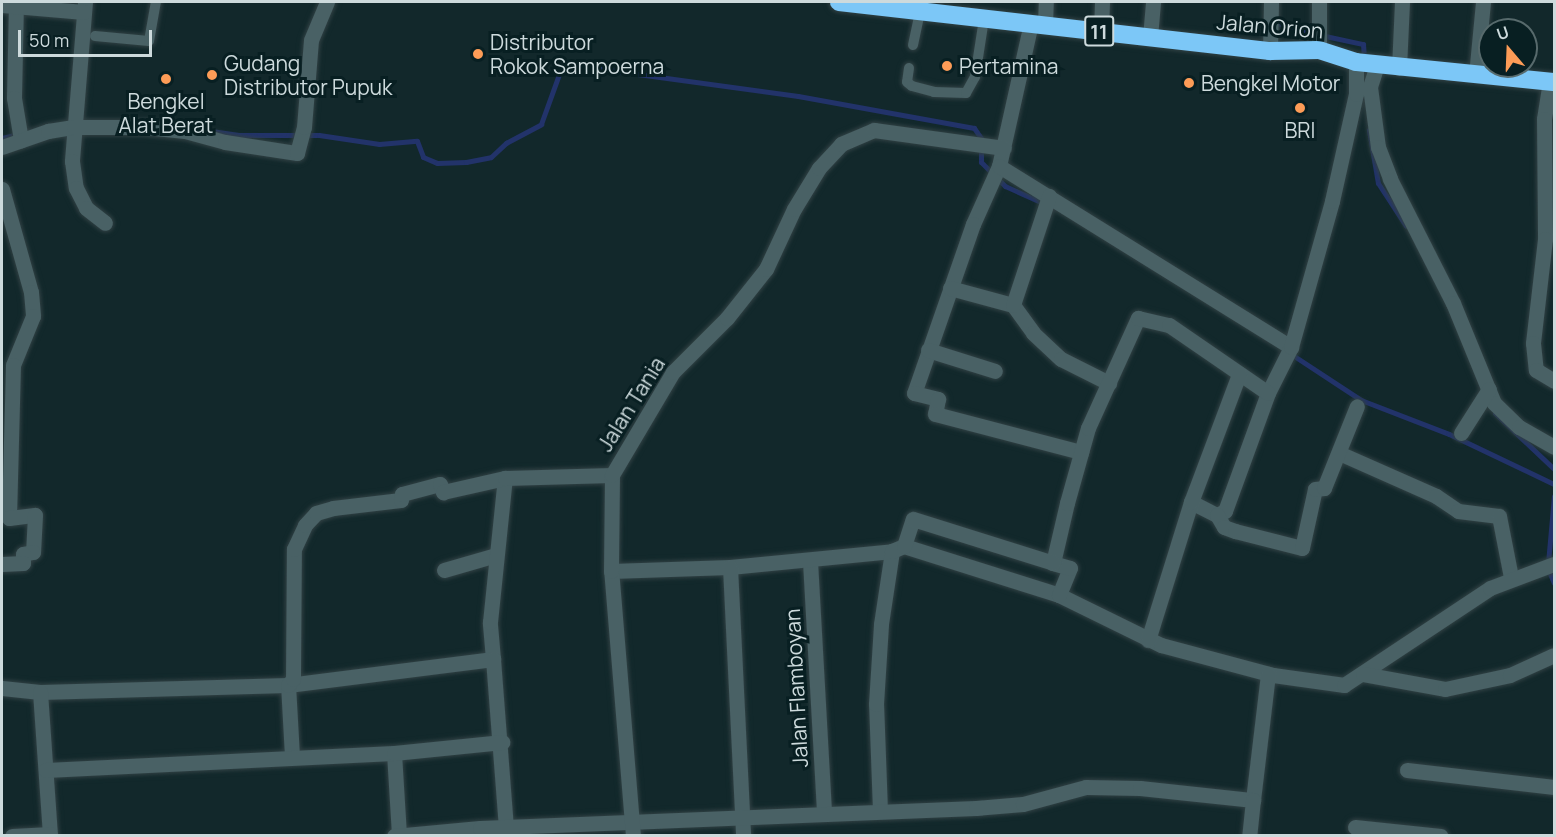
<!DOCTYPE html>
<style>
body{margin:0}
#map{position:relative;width:1556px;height:837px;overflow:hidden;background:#12282b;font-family:Manrope,sans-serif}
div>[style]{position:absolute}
.stream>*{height:5px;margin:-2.5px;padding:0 2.5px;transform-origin:2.5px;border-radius:2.5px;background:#22336a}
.roads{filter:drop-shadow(0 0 2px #314144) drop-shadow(0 0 2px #314144)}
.lane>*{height:10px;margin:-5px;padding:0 5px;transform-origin:5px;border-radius:5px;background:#496165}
.street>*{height:15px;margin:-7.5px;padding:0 7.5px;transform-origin:7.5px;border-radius:7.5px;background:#496165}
.highway>*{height:18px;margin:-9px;padding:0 9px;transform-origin:9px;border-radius:9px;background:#7cc7f7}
.dots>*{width:16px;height:16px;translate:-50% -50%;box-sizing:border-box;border:3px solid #081f22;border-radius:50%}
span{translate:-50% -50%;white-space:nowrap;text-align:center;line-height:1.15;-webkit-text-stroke:6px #081f22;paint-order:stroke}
.shield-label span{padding:2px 4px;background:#081f22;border:2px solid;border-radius:4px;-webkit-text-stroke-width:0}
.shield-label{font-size:20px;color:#cddadc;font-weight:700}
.street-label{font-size:21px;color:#cddadc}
.poi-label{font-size:21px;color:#cddadc}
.left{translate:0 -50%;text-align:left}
.frame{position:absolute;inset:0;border:3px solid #cddadc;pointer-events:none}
.north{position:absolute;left:1478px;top:18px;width:60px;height:60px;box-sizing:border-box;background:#081f22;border:2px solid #576a6c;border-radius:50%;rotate:341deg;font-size:16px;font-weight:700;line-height:24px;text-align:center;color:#cddadc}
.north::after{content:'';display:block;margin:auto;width:21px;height:27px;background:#fd9c57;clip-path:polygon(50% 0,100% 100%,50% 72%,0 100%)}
.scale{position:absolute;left:18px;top:30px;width:134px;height:27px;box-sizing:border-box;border:3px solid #cddadc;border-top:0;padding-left:8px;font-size:18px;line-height:21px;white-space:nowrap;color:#cddadc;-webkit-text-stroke:4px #081f22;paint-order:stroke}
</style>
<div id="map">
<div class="stream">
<i style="left:1277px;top:23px;width:38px;rotate:15deg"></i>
<i style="left:1325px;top:36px;width:39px;rotate:12deg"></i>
<i style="left:1363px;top:44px;width:14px;rotate:86deg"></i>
<i style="left:1369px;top:130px;width:54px;rotate:80.4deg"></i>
<i style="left:1378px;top:183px;width:51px;rotate:56.9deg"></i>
<i style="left:211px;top:131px;width:28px;rotate:8deg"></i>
<i style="left:239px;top:135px;width:80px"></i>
<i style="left:319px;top:135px;width:61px;rotate:8.5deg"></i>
<i style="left:379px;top:144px;width:38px;rotate:-5deg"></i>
<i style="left:417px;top:141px;width:17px;rotate:69deg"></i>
<i style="left:423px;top:157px;width:15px;rotate:23deg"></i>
<i style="left:437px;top:163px;width:29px;rotate:-2deg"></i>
<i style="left:466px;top:162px;width:25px;rotate:-11deg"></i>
<i style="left:491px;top:157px;width:21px;rotate:-43deg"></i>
<i style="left:506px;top:143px;width:40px;rotate:-28deg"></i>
<i style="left:541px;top:124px;width:62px;rotate:-70.1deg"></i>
<i style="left:562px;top:66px;width:24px;rotate:2deg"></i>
<i style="left:586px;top:67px;width:214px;rotate:7.8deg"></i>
<i style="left:798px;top:96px;width:179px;rotate:10.3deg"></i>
<i style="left:974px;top:128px;width:12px;rotate:55deg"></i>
<i style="left:981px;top:138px;width:24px;rotate:90deg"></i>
<i style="left:981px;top:162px;width:34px;rotate:45deg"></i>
<i style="left:1005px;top:186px;width:44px;rotate:24.2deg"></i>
<i style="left:2px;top:138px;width:16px;rotate:-14deg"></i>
<i style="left:1291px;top:354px;width:84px;rotate:33.3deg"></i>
<i style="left:1361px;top:400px;width:94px;rotate:21.1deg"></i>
<i style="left:1449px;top:434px;width:116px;rotate:25.5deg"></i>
<i style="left:1495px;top:413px;width:81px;rotate:43.5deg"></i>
<i style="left:1548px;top:563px;width:67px;rotate:-84.9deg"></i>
<i style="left:1548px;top:569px;width:15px;rotate:67deg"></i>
</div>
<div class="roads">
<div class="lane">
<i style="left:95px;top:36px;width:54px;rotate:5.3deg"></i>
<i style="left:149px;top:41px;width:40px;rotate:-80deg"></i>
<i style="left:913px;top:45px;width:35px;rotate:-78deg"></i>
<i style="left:909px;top:68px;width:14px;rotate:98deg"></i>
<i style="left:907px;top:82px;width:6px;rotate:39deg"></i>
<i style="left:912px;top:86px;width:23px;rotate:15deg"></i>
<i style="left:934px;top:92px;width:32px;rotate:2deg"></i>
<i style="left:966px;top:93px;width:18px;rotate:-61deg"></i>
<i style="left:975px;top:77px;width:59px;rotate:-81.2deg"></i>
</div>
<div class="street">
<i style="left:16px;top:2px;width:96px;rotate:91.2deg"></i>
<i style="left:14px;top:98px;width:43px;rotate:80.5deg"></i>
<i style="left:85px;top:2px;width:160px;rotate:94.7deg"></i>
<i style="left:72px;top:161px;width:27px;rotate:82deg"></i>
<i style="left:76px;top:188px;width:22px;rotate:63deg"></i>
<i style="left:86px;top:208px;width:24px;rotate:38deg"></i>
<i style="left:1319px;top:2px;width:48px;rotate:90deg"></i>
<i style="left:2px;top:5px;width:82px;rotate:4.9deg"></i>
<i style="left:1031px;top:23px;width:147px;rotate:102.6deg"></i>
<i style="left:999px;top:166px;width:64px;rotate:114.1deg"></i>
<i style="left:973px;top:224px;width:179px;rotate:109.2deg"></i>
<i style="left:914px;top:393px;width:25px;rotate:14deg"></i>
<i style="left:938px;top:399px;width:15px;rotate:101deg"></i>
<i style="left:935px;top:414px;width:151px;rotate:14.6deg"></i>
<i style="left:1045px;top:25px;width:23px;rotate:-88deg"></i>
<i style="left:1101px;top:31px;width:29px;rotate:-88deg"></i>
<i style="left:1150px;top:37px;width:35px;rotate:-85deg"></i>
<i style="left:1270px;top:51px;width:49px;rotate:-88.8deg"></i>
<i style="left:1377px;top:65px;width:23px;rotate:108deg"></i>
<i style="left:1370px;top:87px;width:61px;rotate:82.4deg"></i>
<i style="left:1378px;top:147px;width:34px;rotate:69deg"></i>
<i style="left:1390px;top:179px;width:139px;rotate:63.1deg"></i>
<i style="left:1453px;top:303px;width:108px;rotate:67.7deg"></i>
<i style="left:1494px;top:403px;width:35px;rotate:44deg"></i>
<i style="left:1519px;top:427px;width:40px;rotate:29.7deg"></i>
<i style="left:1399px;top:68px;width:66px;rotate:-87.4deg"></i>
<i style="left:1476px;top:75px;width:73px;rotate:-84.5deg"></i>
<i style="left:1550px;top:81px;width:38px;rotate:99deg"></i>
<i style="left:1544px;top:119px;width:120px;rotate:89.5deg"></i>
<i style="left:1545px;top:239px;width:105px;rotate:96.6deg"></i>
<i style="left:1533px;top:343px;width:27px;rotate:84deg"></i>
<i style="left:1536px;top:370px;width:21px;rotate:31deg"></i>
<i style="left:2px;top:147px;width:49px;rotate:-19.2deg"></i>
<i style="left:48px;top:131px;width:26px;rotate:-9deg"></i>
<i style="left:74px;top:127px;width:71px"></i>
<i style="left:145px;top:127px;width:40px;rotate:5.7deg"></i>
<i style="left:185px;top:131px;width:41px;rotate:15.4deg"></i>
<i style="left:225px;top:142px;width:73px;rotate:8.7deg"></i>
<i style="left:297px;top:153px;width:27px;rotate:-75deg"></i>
<i style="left:304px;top:127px;width:87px;rotate:-85.4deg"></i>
<i style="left:311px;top:40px;width:41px;rotate:-67.2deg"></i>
<i style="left:999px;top:166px;width:344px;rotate:31.8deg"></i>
<i style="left:2px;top:189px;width:107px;rotate:74.3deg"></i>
<i style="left:31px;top:292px;width:24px;rotate:85deg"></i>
<i style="left:33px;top:316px;width:53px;rotate:112.2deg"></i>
<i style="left:13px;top:365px;width:153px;rotate:91.5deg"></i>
<i style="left:9px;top:518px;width:26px;rotate:-7deg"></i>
<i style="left:35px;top:515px;width:37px;rotate:93deg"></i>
<i style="left:33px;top:552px;width:10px;rotate:169deg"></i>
<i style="left:23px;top:554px;width:9px;rotate:90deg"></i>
<i style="left:23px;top:563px;width:21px;rotate:177deg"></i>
<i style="left:950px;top:288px;width:65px;rotate:15.1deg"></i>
<i style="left:1013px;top:305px;width:34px;rotate:54deg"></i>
<i style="left:1033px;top:333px;width:38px;rotate:43deg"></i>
<i style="left:1061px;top:359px;width:54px;rotate:26.6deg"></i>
<i style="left:1013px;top:305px;width:115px;rotate:-71.7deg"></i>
<i style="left:928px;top:350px;width:70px;rotate:17.4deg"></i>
<i style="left:1461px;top:433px;width:52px;rotate:-57.5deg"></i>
<i style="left:1339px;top:453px;width:106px;rotate:23.9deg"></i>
<i style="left:1436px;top:496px;width:27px;rotate:34deg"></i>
<i style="left:1458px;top:511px;width:41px;rotate:7deg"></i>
<i style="left:1499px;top:516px;width:62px;rotate:78.9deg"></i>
<i style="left:1191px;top:502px;width:29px;rotate:27deg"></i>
<i style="left:1217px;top:515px;width:9px;rotate:-27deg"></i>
<i style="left:1225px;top:511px;width:126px;rotate:-70deg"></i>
<i style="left:1268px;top:393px;width:51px;rotate:-63.4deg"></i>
<i style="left:1291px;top:347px;width:152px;rotate:-74.3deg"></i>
<i style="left:1332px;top:201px;width:110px;rotate:-77.4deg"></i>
<i style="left:1356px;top:94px;width:32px;rotate:-90deg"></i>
<i style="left:1217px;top:515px;width:14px;rotate:60deg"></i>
<i style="left:1224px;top:527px;width:12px;rotate:20deg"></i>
<i style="left:1235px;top:531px;width:69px;rotate:14.2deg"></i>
<i style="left:1302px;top:548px;width:60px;rotate:-77.6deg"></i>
<i style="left:1315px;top:489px;width:9px;rotate:-6deg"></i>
<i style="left:1324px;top:488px;width:88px;rotate:-68.1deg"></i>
<i style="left:904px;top:546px;width:163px;rotate:17.5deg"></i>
<i style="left:1059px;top:595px;width:114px;rotate:26.1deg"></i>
<i style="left:1161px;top:645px;width:116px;rotate:15deg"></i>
<i style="left:1273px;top:675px;width:72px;rotate:8deg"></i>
<i style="left:1344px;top:685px;width:175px;rotate:-33.6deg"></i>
<i style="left:1490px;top:588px;width:68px;rotate:-20.6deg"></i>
<i style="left:810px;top:561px;width:252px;rotate:86.8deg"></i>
<i style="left:730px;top:567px;width:163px;rotate:-5.6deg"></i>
<i style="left:444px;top:570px;width:54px;rotate:-16.1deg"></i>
<i style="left:611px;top:571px;width:119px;rotate:-1.9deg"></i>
<i style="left:730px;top:567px;width:269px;rotate:87.2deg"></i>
<i style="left:1059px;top:595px;width:29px;rotate:-68deg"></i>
<i style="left:1070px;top:568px;width:18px;rotate:-164deg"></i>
<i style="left:1053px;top:563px;width:62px;rotate:-76.9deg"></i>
<i style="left:1067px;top:503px;width:78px;rotate:-74.4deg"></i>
<i style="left:1088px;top:428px;width:121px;rotate:-65.6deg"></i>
<i style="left:1138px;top:318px;width:32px;rotate:13deg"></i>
<i style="left:1169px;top:325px;width:120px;rotate:34.5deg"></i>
<i style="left:1148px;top:640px;width:145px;rotate:-72.7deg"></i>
<i style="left:1191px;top:502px;width:137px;rotate:-69.4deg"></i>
<i style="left:493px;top:659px;width:37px;rotate:-95deg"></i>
<i style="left:490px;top:622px;width:145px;rotate:-84.1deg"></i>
<i style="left:1363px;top:674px;width:83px;rotate:10.4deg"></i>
<i style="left:1445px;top:689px;width:66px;rotate:-12.2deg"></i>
<i style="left:1510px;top:675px;width:48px;rotate:-24.4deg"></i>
<i style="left:2px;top:688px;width:38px;rotate:6deg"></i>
<i style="left:40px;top:692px;width:248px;rotate:-1.6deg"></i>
<i style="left:288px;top:685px;width:207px;rotate:-7.2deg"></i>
<i style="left:493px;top:659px;width:169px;rotate:85.6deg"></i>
<i style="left:40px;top:692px;width:144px;rotate:86deg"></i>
<i style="left:394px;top:753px;width:82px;rotate:86.5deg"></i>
<i style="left:292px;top:756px;width:71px;rotate:-93.2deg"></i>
<i style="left:288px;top:685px;width:8px;rotate:-50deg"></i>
<i style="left:293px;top:679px;width:130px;rotate:-89.6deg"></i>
<i style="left:294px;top:549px;width:26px;rotate:-65deg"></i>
<i style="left:305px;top:525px;width:16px;rotate:-47deg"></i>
<i style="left:316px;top:513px;width:18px;rotate:-16deg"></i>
<i style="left:333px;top:508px;width:68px;rotate:-6.7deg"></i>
<i style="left:401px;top:500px;width:6px;rotate:-81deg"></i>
<i style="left:402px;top:494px;width:39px;rotate:-15deg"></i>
<i style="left:440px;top:484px;width:9px;rotate:69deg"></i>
<i style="left:443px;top:492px;width:64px;rotate:-12.7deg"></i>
<i style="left:505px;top:478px;width:107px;rotate:-1.6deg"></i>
<i style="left:46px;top:770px;width:348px;rotate:-2.8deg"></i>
<i style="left:394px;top:753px;width:109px;rotate:-5.8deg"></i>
<i style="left:1407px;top:770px;width:148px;rotate:6.6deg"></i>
<i style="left:1253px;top:800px;width:127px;rotate:-83.2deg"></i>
<i style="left:880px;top:811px;width:107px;rotate:-92.1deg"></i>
<i style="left:876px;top:704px;width:80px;rotate:-86.4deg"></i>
<i style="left:881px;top:624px;width:74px;rotate:-81.4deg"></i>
<i style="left:892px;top:551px;width:13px;rotate:-23deg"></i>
<i style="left:904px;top:546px;width:28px;rotate:-72deg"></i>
<i style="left:913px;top:519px;width:147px;rotate:17.4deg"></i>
<i style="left:1355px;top:827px;width:86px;rotate:6deg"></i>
<i style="left:12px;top:836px;width:38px;rotate:-3deg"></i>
<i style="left:394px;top:836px;width:86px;rotate:-5.3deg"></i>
<i style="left:480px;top:828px;width:496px;rotate:-2.3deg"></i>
<i style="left:976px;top:808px;width:47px;rotate:-4.9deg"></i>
<i style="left:1023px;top:804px;width:65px;rotate:-15.1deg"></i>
<i style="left:1086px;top:787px;width:54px;rotate:1.1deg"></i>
<i style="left:1140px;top:788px;width:114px;rotate:6.1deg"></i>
<i style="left:1253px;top:800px;width:36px;rotate:96deg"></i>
<i style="left:633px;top:836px;width:266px;rotate:-94.7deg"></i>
<i style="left:611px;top:571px;width:96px;rotate:-89.4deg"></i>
<i style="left:612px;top:475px;width:120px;rotate:-59.4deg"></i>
<i style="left:673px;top:372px;width:76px;rotate:-45deg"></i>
<i style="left:727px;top:318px;width:63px;rotate:-51.5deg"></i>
<i style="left:766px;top:269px;width:66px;rotate:-65deg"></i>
<i style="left:794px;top:209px;width:48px;rotate:-58.6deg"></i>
<i style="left:819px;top:168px;width:33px;rotate:-47deg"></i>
<i style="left:841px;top:144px;width:36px;rotate:-23deg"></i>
<i style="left:874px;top:130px;width:131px;rotate:7.9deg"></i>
</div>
<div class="highway">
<i style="left:839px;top:2px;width:434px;rotate:6.5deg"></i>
<i style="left:1270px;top:51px;width:49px;rotate:-1.2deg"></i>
<i style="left:1319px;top:50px;width:39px;rotate:18deg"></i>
<i style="left:1356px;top:62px;width:199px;rotate:5.8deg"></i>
</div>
</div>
<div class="dots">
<i style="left:478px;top:54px;background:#fd9c57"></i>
<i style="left:947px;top:66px;background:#fd9c57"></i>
<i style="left:212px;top:75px;background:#fd9c57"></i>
<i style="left:166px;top:79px;background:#fd9c57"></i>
<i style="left:1189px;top:83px;background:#fd9c57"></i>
<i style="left:1300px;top:108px;background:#fd9c57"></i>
</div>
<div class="shield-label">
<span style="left:1099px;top:31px">11</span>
</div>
<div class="street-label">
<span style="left:1270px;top:26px;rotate:5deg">Jalan Orion</span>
<span style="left:631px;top:404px;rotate:-58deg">Jalan Tania</span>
<span style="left:796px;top:688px;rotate:-93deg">Jalan Flamboyan</span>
</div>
<div class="poi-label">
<span class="left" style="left:490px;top:54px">Distributor<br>Rokok Sampoerna</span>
<span class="left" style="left:224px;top:75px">Gudang<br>Distributor Pupuk</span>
<span class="left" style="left:959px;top:66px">Pertamina</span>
<span class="left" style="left:1201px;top:83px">Bengkel Motor</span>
<span style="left:166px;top:113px">Bengkel<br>Alat Berat</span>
<span style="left:1300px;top:130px">BRI</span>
</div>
<div class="frame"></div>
<div class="north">U</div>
<div class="scale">50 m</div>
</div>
